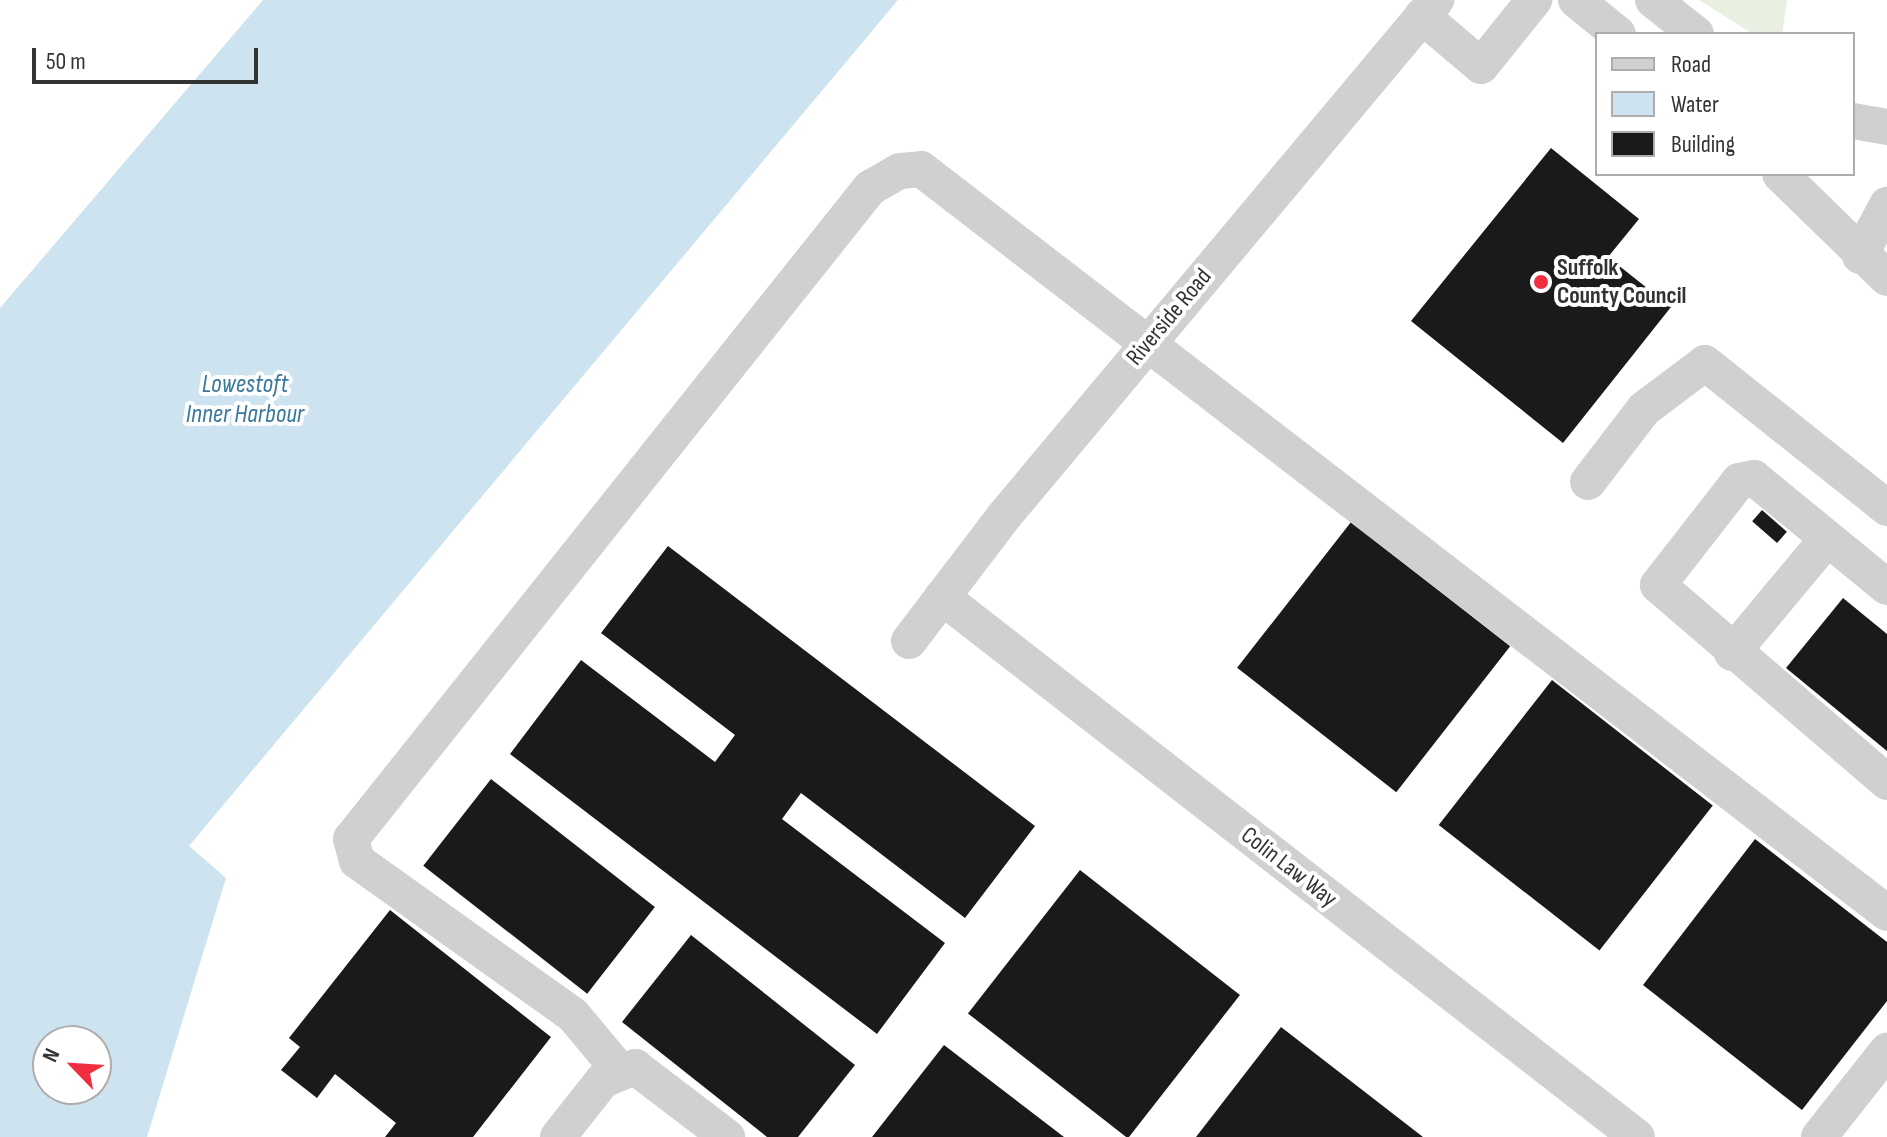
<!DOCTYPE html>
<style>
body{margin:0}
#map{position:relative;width:1887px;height:1137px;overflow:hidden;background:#fff;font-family:"Sofia Sans Condensed",sans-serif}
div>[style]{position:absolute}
.green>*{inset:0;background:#e9f0e1}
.water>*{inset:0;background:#cde3f0}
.building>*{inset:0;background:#1a1a1a;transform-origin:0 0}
.minor>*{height:36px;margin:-18px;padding:0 18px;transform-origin:18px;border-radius:18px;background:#d0d0d0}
.dots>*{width:22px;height:22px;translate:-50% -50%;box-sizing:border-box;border:4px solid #fff;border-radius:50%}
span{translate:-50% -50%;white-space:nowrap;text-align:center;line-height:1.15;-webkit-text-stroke:8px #fff;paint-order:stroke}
.poi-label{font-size:24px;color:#333;font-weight:700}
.left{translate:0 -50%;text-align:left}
.street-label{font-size:24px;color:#333}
.water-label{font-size:26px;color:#39789d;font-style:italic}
.legend{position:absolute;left:1595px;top:32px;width:260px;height:144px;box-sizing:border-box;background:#fff;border:2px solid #adadad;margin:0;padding:10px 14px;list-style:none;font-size:24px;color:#333}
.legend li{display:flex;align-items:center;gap:16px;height:40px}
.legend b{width:40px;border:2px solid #adadad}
.north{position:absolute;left:32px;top:1025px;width:80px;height:80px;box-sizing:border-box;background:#fff;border:2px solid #adadad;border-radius:50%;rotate:295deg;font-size:22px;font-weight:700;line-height:32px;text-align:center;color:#333}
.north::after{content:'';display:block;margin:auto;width:28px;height:36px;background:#f12e40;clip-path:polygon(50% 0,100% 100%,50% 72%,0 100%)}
.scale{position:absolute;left:32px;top:48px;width:226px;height:36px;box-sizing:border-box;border:4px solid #333;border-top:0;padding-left:10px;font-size:24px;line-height:28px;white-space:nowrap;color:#333;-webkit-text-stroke:6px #fff;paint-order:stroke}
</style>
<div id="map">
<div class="green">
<i style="clip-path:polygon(1699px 0,1787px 0,1782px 34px,1753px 34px)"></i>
</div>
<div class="water">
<i style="clip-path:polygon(evenodd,263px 0,898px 0,189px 846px,226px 878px,147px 1137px,0 1137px,0 308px,263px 0,48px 1041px,96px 1041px,96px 1089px,48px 1089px,48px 1041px)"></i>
</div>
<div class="building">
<i style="clip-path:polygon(1551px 148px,1639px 219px,1608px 257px,1671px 307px,1563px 443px,1411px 321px)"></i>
<i style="left:1762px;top:510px;width:33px;height:15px;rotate:41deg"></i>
<i style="left:1351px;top:522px;width:202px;height:185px;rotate:38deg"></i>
<i style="clip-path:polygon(668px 546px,1035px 826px,965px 918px,801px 793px,782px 819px,945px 943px,877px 1034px,510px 754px,581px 660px,715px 762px,735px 735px,601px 633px)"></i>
<i style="clip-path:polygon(1843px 598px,1887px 634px,1887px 751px,1786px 668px)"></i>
<i style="left:1552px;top:680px;width:204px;height:184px;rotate:38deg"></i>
<i style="left:491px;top:779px;width:208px;height:110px;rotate:38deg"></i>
<i style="clip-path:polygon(1755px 839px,1887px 942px,1887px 1001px,1802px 1110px,1643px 985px)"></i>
<i style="left:1080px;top:870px;width:203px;height:182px;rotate:38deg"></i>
<i style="clip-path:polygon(390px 910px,551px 1037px,473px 1137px,385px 1137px,396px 1123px,335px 1074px,317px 1098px,281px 1070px,300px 1047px,289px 1038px)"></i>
<i style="clip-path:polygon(691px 935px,855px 1065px,798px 1137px,767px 1137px,622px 1022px)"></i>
<i style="clip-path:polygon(1281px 1027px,1423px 1137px,1196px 1137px)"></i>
<i style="clip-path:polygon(944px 1045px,1064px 1137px,872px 1137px)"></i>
</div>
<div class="minor">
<i style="left:1576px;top:0;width:54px;rotate:39deg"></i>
<i style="left:1653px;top:0;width:55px;rotate:38.3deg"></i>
<i style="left:1422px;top:16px;width:77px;rotate:40.3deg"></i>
<i style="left:1481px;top:66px;width:85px;rotate:-51.2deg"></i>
<i style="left:1853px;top:121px;width:35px;rotate:10deg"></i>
<i style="left:1780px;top:174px;width:149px;rotate:44.2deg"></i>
<i style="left:1860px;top:256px;width:58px;rotate:-62.1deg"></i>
<i style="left:1588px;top:482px;width:92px;rotate:-52.5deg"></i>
<i style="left:1644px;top:409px;width:76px;rotate:-37deg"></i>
<i style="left:1705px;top:363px;width:233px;rotate:38.5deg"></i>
<i style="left:1887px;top:587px;width:172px;rotate:-140.7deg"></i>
<i style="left:1754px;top:478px;width:15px;rotate:169deg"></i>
<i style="left:1739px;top:481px;width:132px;rotate:127.9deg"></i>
<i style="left:1658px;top:585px;width:302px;rotate:40.7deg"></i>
<i style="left:942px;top:597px;width:880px;rotate:37.85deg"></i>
<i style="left:909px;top:641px;width:158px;rotate:-52.7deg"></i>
<i style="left:1005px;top:515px;width:672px;rotate:-50.07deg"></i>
<i style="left:1732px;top:653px;width:148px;rotate:-50.2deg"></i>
<i style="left:619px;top:1070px;width:72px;rotate:-129.9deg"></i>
<i style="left:573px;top:1015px;width:265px;rotate:-144.5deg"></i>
<i style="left:357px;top:861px;width:23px;rotate:-105deg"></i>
<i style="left:351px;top:839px;width:833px;rotate:-51.44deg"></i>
<i style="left:870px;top:188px;width:34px;rotate:-30deg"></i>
<i style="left:900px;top:171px;width:21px;rotate:-5deg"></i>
<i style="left:921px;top:169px;width:1219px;rotate:37.6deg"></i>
<i style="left:558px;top:1137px;width:73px;rotate:-51.7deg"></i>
<i style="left:603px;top:1080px;width:35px;rotate:-22deg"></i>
<i style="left:635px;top:1067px;width:116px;rotate:37.3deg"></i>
<i style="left:1819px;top:1137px;width:110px;rotate:-51.7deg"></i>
</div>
<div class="dots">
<i style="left:1541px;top:282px;background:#f12e40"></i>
</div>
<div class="poi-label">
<span class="left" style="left:1557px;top:282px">Suffolk<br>County Council</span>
</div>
<div class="street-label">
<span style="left:1169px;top:317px;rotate:-50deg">Riverside Road</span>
<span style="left:1289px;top:867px;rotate:38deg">Colin Law Way</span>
</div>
<div class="water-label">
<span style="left:245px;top:400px">Lowestoft<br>Inner Harbour</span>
</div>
<ul class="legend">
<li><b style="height:10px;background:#d0d0d0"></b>Road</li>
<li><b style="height:22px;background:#cde3f0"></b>Water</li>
<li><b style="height:22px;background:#1a1a1a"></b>Building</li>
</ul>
<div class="north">N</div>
<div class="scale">50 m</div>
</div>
